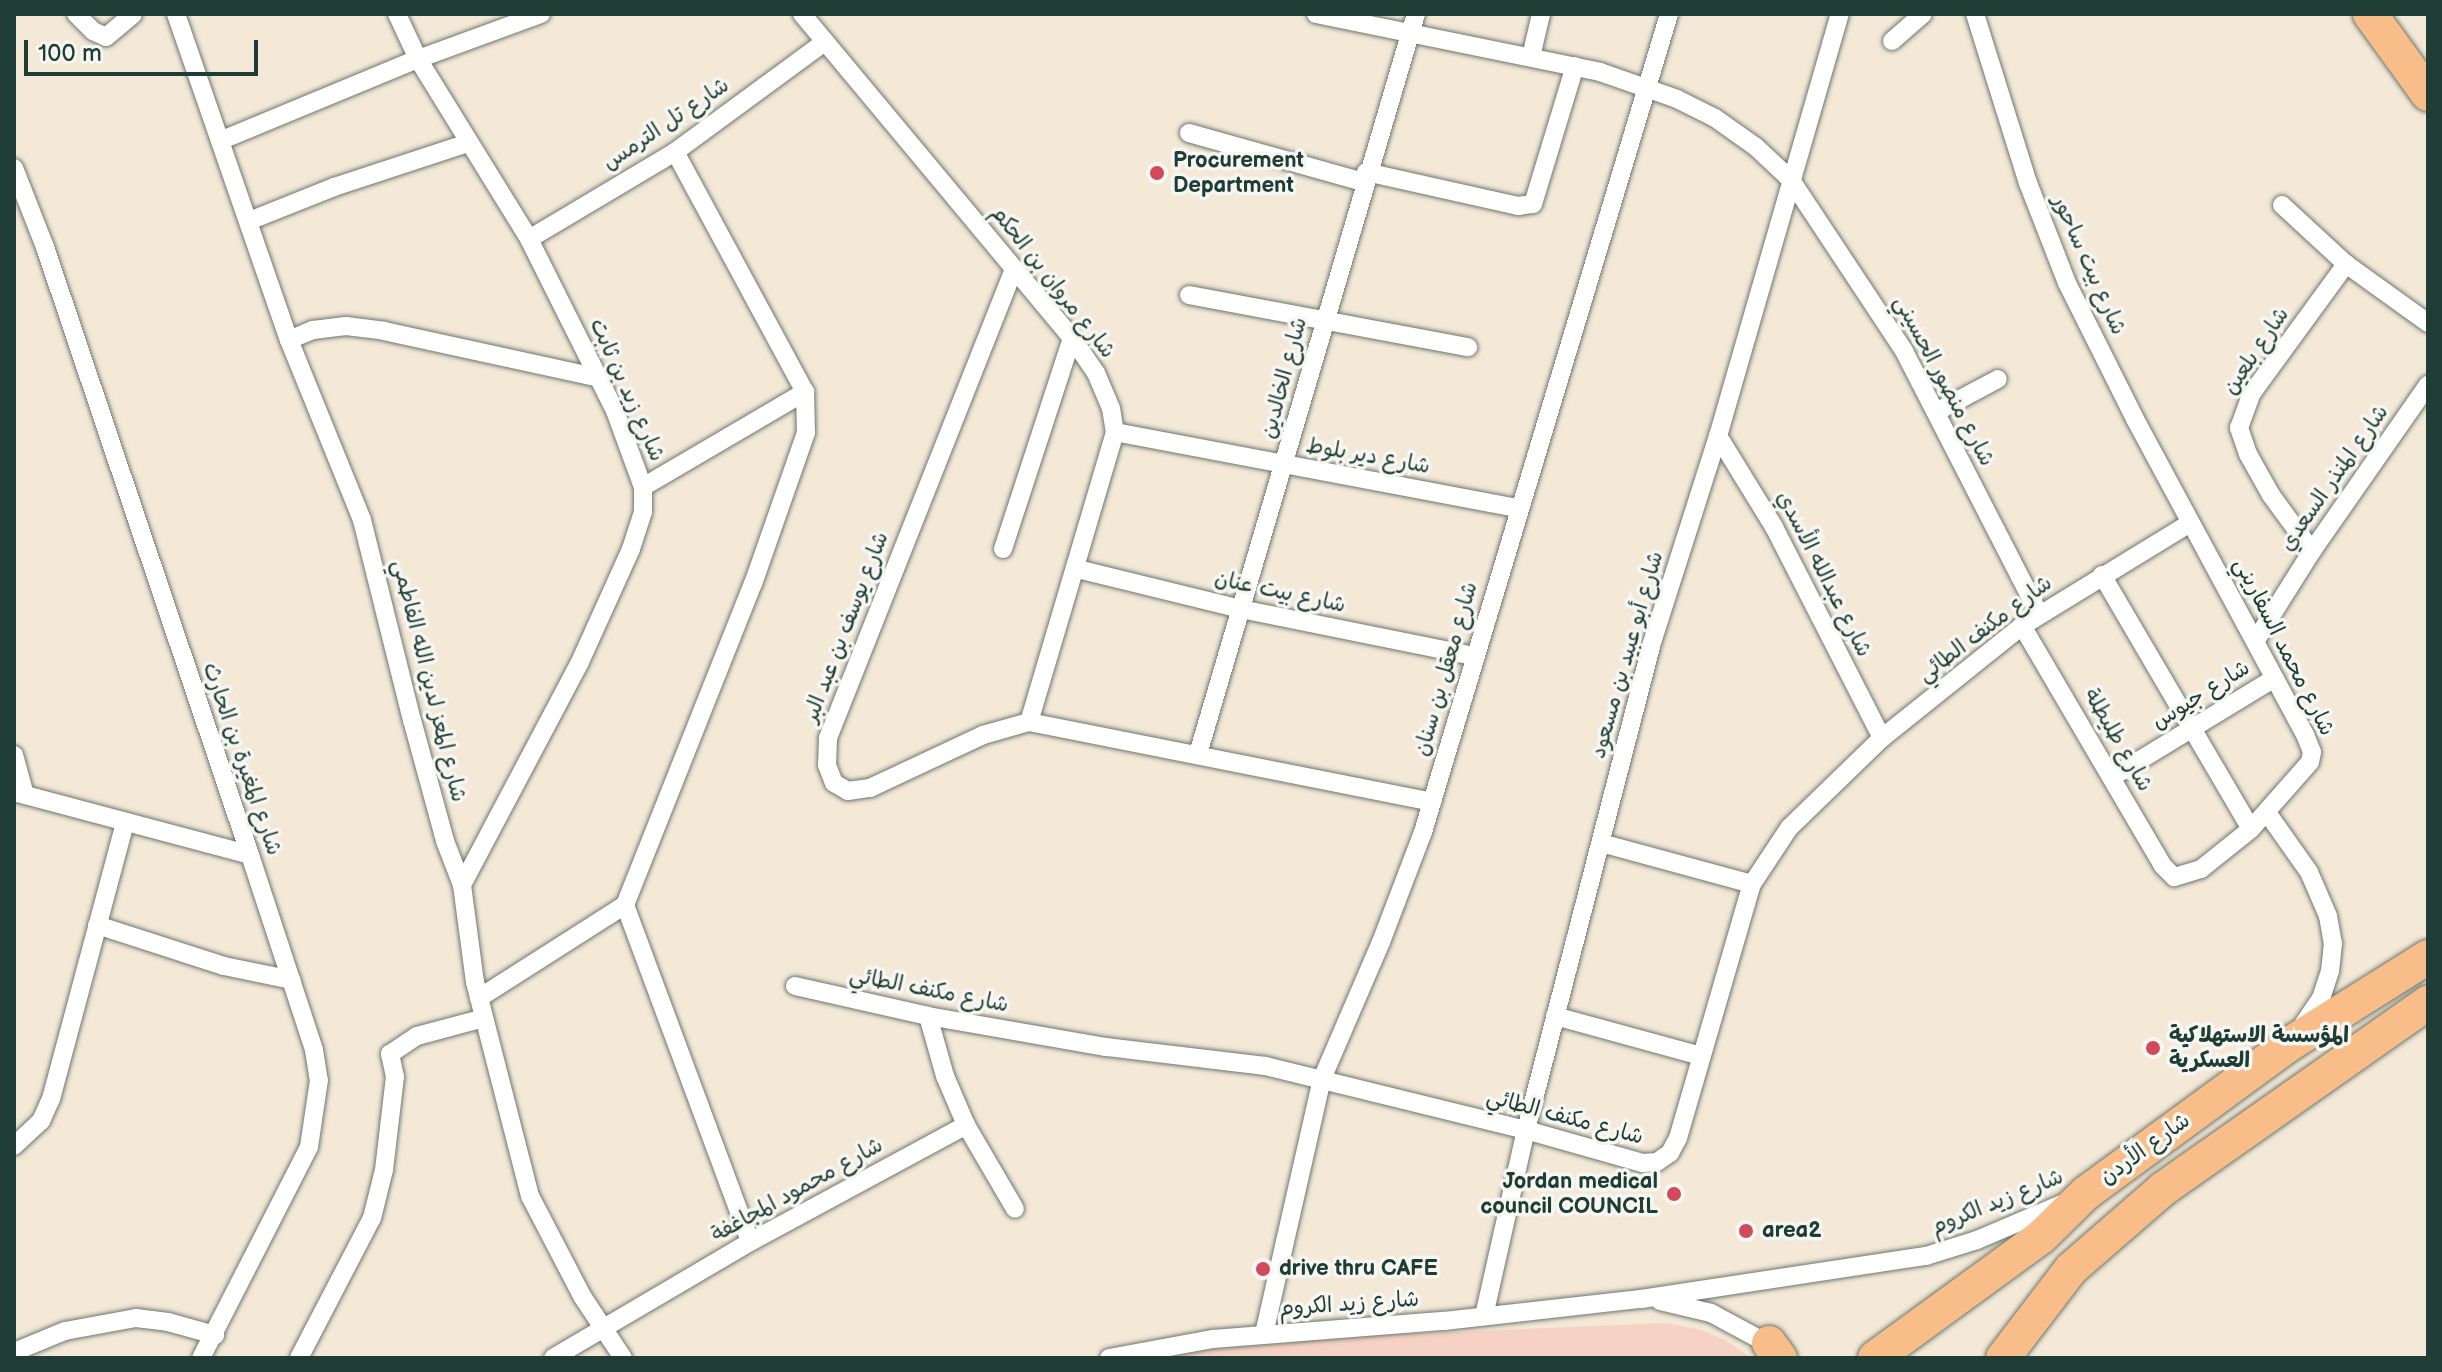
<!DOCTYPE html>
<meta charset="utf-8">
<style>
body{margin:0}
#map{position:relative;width:2442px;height:1372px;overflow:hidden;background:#f4e8d7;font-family:"Balsamiq Sans","Playpen Sans Arabic",sans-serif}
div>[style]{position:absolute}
.built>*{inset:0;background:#f6d2c5}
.roads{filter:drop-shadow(0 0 2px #6a796d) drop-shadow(0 0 2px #6a796d)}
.street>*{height:18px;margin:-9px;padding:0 9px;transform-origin:9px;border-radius:9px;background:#fff}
.highway>*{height:34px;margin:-17px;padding:0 17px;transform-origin:17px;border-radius:17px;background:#f8bd89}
.dots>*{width:22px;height:22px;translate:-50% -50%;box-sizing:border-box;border:4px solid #f6f6f2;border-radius:50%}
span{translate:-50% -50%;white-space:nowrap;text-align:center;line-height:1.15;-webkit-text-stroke:7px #f6f6f2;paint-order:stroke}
.street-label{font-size:22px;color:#1f3d34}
.poi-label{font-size:22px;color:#1f3d34;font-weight:700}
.left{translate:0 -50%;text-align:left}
.right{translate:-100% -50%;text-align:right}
.frame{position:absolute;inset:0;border:16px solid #1f3d34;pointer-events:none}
.scale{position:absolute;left:24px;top:40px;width:234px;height:36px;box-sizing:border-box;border:4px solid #1f3d34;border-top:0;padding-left:10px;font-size:24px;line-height:28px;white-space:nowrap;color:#1f3d34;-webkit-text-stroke:6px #f6f6f2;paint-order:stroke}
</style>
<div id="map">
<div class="built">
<i style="clip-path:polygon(1667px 1323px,1701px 1330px,1725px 1340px,1752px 1358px,1136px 1358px,1174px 1344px)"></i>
</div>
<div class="roads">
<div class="street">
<i style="left:76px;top:14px;width:24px;rotate:45deg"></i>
<i style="left:93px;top:31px;width:14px;rotate:25deg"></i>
<i style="left:106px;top:37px;width:35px;rotate:-40deg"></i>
<i style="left:176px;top:14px;width:345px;rotate:70.9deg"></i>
<i style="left:289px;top:340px;width:194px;rotate:67.9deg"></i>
<i style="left:362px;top:520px;width:206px;rotate:76deg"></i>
<i style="left:412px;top:720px;width:125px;rotate:74.7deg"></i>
<i style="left:445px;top:841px;width:47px;rotate:68.9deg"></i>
<i style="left:462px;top:885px;width:98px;rotate:82.4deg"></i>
<i style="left:475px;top:982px;width:221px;rotate:75.6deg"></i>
<i style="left:530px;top:1196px;width:113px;rotate:62.5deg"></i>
<i style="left:582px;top:1296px;width:74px;rotate:56.5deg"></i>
<i style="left:397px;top:14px;width:50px;rotate:65deg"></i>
<i style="left:418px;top:59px;width:211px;rotate:58.3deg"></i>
<i style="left:529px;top:239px;width:192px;rotate:63.4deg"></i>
<i style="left:615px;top:411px;width:81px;rotate:69.8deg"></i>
<i style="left:643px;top:487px;width:25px;rotate:90deg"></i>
<i style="left:643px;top:512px;width:39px;rotate:108deg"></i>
<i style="left:631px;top:549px;width:126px;rotate:114.3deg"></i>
<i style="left:579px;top:664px;width:250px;rotate:117.9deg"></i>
<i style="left:802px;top:14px;width:422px;rotate:50.2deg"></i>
<i style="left:1072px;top:338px;width:42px;rotate:55.6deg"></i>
<i style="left:1096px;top:373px;width:38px;rotate:67deg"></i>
<i style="left:1111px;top:408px;width:24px;rotate:81deg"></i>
<i style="left:1115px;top:432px;width:302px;rotate:106.5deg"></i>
<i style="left:1316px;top:14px;width:290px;rotate:11.5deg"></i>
<i style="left:1600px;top:72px;width:82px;rotate:19.3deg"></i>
<i style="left:1677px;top:99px;width:42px;rotate:26.6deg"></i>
<i style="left:1715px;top:118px;width:50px;rotate:35.3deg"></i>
<i style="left:1756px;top:147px;width:48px;rotate:43.3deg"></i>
<i style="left:1791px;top:180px;width:205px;rotate:56.5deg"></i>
<i style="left:1904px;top:351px;width:296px;rotate:62.8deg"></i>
<i style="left:1975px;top:14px;width:177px;rotate:72.6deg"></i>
<i style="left:2028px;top:183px;width:107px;rotate:68.7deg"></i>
<i style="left:2067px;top:283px;width:152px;rotate:63.4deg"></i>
<i style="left:2135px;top:419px;width:361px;rotate:61.7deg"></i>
<i style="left:2306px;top:737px;width:16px;rotate:68deg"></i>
<i style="left:2312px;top:752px;width:10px;rotate:101deg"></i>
<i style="left:2310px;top:762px;width:89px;rotate:131.4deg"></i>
<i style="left:2251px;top:829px;width:64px;rotate:141.3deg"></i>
<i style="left:2201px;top:869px;width:28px;rotate:163deg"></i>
<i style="left:2174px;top:877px;width:16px;rotate:-135deg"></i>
<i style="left:2163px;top:866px;width:278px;rotate:-120.4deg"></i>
<i style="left:1892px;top:41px;width:41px;rotate:-41.1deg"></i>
<i style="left:1531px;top:57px;width:44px;rotate:-76.9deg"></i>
<i style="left:1189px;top:133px;width:181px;rotate:15.7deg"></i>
<i style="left:222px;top:140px;width:212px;rotate:-22.5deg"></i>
<i style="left:418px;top:59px;width:131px;rotate:-20.1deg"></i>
<i style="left:14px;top:168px;width:85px;rotate:68.6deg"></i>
<i style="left:45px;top:247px;width:642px;rotate:71.37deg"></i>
<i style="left:250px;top:855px;width:205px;rotate:71.8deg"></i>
<i style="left:314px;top:1050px;width:30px;rotate:81deg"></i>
<i style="left:319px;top:1080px;width:68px;rotate:98.5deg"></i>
<i style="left:309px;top:1147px;width:237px;rotate:117.1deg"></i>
<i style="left:1366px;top:172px;width:156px;rotate:12.6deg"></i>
<i style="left:1518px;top:206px;width:15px;rotate:-8deg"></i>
<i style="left:1533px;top:204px;width:144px;rotate:-73.1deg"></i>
<i style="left:2282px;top:205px;width:87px;rotate:42.7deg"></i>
<i style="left:2346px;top:264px;width:101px;rotate:35.7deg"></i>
<i style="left:249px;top:221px;width:92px;rotate:-21.8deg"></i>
<i style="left:334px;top:187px;width:141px;rotate:-18.2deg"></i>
<i style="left:529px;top:239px;width:170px;rotate:-30.8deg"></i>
<i style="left:675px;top:152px;width:186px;rotate:-36.3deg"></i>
<i style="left:1014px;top:269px;width:505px;rotate:111.63deg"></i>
<i style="left:828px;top:738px;width:27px;rotate:92deg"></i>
<i style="left:827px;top:765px;width:19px;rotate:69deg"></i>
<i style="left:834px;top:783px;width:16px;rotate:30deg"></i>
<i style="left:848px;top:791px;width:22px;rotate:-8deg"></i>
<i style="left:870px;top:788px;width:125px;rotate:-25.1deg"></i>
<i style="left:983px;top:735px;width:48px;rotate:-15.8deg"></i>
<i style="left:1029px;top:722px;width:411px;rotate:11.2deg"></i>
<i style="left:1189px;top:295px;width:284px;rotate:10.6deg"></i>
<i style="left:289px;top:340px;width:26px;rotate:-23deg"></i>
<i style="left:313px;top:330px;width:33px;rotate:-7deg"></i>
<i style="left:346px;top:326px;width:38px;rotate:7deg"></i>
<i style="left:384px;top:331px;width:220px;rotate:12.3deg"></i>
<i style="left:1936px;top:412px;width:70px;rotate:-28deg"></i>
<i style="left:1115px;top:432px;width:410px;rotate:10.7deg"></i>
<i style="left:1718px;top:436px;width:107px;rotate:58.4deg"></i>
<i style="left:1774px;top:527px;width:237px;rotate:62.9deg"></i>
<i style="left:643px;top:487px;width:188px;rotate:-30.4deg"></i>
<i style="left:1003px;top:549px;width:222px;rotate:-71.9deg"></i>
<i style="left:2312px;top:551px;width:69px;rotate:-126.2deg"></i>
<i style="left:2271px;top:495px;width:47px;rotate:-119.3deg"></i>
<i style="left:2248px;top:454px;width:28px;rotate:-109deg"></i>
<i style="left:2239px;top:428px;width:37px;rotate:-70deg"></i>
<i style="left:2252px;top:393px;width:160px;rotate:-53.9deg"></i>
<i style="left:1077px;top:569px;width:169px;rotate:13.7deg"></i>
<i style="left:1241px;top:609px;width:238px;rotate:11.4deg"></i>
<i style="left:2102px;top:575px;width:294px;rotate:59.6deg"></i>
<i style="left:2256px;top:640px;width:105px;rotate:-57.8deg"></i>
<i style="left:2312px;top:551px;width:203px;rotate:-55.1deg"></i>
<i style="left:1198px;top:754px;width:771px;rotate:-73.59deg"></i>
<i style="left:14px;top:755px;width:41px;rotate:74.6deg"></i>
<i style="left:2112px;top:777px;width:188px;rotate:-31.3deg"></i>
<i style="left:14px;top:792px;width:244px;rotate:14.9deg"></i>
<i style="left:2268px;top:814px;width:71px;rotate:54.7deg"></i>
<i style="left:2309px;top:872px;width:48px;rotate:66.6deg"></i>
<i style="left:2328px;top:916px;width:27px;rotate:80deg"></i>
<i style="left:2333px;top:943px;width:28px;rotate:96deg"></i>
<i style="left:2330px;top:971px;width:28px;rotate:108deg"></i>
<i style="left:2321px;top:998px;width:37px;rotate:124deg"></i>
<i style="left:1601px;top:843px;width:156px;rotate:15.2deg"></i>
<i style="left:625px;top:905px;width:359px;rotate:69.6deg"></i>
<i style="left:97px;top:925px;width:133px;rotate:17.9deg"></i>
<i style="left:224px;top:966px;width:69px;rotate:11.6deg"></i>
<i style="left:795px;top:986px;width:136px;rotate:12.7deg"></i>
<i style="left:928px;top:1016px;width:181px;rotate:9.9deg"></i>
<i style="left:1106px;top:1047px;width:160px;rotate:6.8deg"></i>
<i style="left:1265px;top:1066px;width:269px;rotate:13.8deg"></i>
<i style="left:1526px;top:1130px;width:122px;rotate:15.8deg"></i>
<i style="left:1643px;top:1163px;width:14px;rotate:-4deg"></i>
<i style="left:1657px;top:1162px;width:16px;rotate:-35deg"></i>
<i style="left:1670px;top:1153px;width:17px;rotate:-62deg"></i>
<i style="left:1678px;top:1138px;width:265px;rotate:-73.8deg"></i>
<i style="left:1752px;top:884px;width:67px;rotate:-56.5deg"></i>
<i style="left:1789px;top:828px;width:129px;rotate:-44.1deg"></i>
<i style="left:1882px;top:738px;width:179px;rotate:-38.7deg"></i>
<i style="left:2022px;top:626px;width:197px;rotate:-31.5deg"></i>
<i style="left:479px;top:998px;width:173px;rotate:-32.5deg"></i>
<i style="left:625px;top:905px;width:346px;rotate:-68.3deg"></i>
<i style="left:753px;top:584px;width:160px;rotate:-70.7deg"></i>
<i style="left:806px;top:433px;width:41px;rotate:-91.4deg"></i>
<i style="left:805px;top:392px;width:273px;rotate:-118.4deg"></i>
<i style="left:1555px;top:1016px;width:151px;rotate:15.3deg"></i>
<i style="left:966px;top:1125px;width:97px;rotate:59.7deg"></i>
<i style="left:14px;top:1146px;width:37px;rotate:-43deg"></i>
<i style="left:41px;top:1121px;width:24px;rotate:-66deg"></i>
<i style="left:51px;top:1099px;width:287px;rotate:-75deg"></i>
<i style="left:1660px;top:1301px;width:52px;rotate:13.2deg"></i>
<i style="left:1711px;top:1313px;width:74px;rotate:28.3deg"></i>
<i style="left:1484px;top:1316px;width:191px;rotate:-77.3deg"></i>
<i style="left:1526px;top:1130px;width:497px;rotate:-75.5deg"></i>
<i style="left:1650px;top:649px;width:224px;rotate:-72.3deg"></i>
<i style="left:1718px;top:436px;width:439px;rotate:-73.9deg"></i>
<i style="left:1264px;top:1334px;width:262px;rotate:-77.2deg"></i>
<i style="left:1322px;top:1079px;width:149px;rotate:-66.7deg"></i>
<i style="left:1381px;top:942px;width:118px;rotate:-69.1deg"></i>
<i style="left:1423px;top:832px;width:854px;rotate:-73.26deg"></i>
<i style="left:14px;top:1352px;width:55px;rotate:-22.4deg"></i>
<i style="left:65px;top:1331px;width:72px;rotate:-10.4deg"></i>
<i style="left:136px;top:1318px;width:32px;rotate:7deg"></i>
<i style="left:168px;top:1322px;width:49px;rotate:15.5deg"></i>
<i style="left:299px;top:1358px;width:158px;rotate:-62.5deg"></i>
<i style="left:372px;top:1218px;width:49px;rotate:-76deg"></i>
<i style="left:384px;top:1170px;width:94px;rotate:-83.3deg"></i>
<i style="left:395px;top:1077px;width:24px;rotate:-102deg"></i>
<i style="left:390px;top:1054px;width:32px;rotate:-34deg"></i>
<i style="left:417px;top:1036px;width:69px;rotate:-15deg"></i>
<i style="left:553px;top:1358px;width:229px;rotate:-30.5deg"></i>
<i style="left:750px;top:1242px;width:246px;rotate:-28.4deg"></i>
<i style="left:966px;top:1125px;width:53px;rotate:-113.2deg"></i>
<i style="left:945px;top:1076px;width:62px;rotate:-105.8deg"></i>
<i style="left:1109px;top:1358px;width:106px;rotate:-10.4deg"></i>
<i style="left:1213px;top:1339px;width:232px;rotate:-4.5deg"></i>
<i style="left:1444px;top:1321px;width:198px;rotate:-6.4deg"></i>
<i style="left:1641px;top:1299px;width:288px;rotate:-8.6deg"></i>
<i style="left:1926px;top:1256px;width:53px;rotate:-17.4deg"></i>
<i style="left:1977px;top:1240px;width:92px;rotate:-23deg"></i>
</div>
<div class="highway">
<i style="left:2370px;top:14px;width:99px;rotate:54.1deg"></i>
<i style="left:1769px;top:1343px;width:19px;rotate:54deg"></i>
<i style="left:1875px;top:1358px;width:205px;rotate:-36.1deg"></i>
<i style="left:2041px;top:1237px;width:63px;rotate:-44.4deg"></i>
<i style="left:2086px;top:1193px;width:250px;rotate:-36.2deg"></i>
<i style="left:2288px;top:1045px;width:165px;rotate:-32.2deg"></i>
<i style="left:2003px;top:1358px;width:112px;rotate:-52.6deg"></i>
<i style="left:2071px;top:1269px;width:122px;rotate:-41deg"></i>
<i style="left:2163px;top:1189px;width:324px;rotate:-35.1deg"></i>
</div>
</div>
<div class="dots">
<i style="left:1157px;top:173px;background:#d1495b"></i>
<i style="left:2153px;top:1048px;background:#d1495b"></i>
<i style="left:1674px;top:1194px;background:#d1495b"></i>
<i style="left:1746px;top:1231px;background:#d1495b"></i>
<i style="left:1263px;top:1269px;background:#d1495b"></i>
</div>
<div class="street-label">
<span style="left:666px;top:124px;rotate:-34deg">شارع تل الترمس</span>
<span style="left:2089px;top:265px;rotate:66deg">شارع بيت ساحور</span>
<span style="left:1053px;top:282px;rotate:52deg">شارع مروان بن الحكم</span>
<span style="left:2256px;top:351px;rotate:-56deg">شارع بلعين</span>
<span style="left:1284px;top:378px;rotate:-75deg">شارع الخالدين</span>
<span style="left:1944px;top:381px;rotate:62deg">شارع منصور الحسيني</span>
<span style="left:627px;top:390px;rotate:66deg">شارع زيد بن ثابت</span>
<span style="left:1368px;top:456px;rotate:10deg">شارع دير بلوط</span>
<span style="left:2334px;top:478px;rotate:-55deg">شارع المنذر السعدي</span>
<span style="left:1824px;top:574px;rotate:63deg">شارع عبدالله الأسدي</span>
<span style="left:1280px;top:592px;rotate:12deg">شارع بيت عنان</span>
<span style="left:846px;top:627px;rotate:-69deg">شارع يوسف بن عبد البر</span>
<span style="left:1985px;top:629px;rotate:-37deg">شارع مكنف الطائي</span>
<span style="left:2284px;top:647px;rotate:63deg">شارع محمد السفاريني</span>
<span style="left:1627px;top:655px;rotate:-74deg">شارع أبو عبيد بن مسعود</span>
<span style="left:1446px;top:669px;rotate:-74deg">شارع معقل بن سنان</span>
<span style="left:429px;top:681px;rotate:76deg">شارع المعز لدين الله الفاطمي</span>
<span style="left:2201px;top:695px;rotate:-32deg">شارع جيوس</span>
<span style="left:2118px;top:740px;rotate:60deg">شارع طليطلة</span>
<span style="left:242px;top:759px;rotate:71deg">شارع المغيرة بن الحارث</span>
<span style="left:929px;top:990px;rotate:11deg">شارع مكنف الطائي</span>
<span style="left:1565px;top:1117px;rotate:15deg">شارع مكنف الطائي</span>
<span style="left:2145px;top:1149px;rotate:-36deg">شارع الأردن</span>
<span style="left:797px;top:1190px;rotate:-29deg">شارع محمود المجاغفة</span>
<span style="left:1997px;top:1202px;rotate:-22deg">شارع زيد الكروم</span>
<span style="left:1349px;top:1304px;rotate:-4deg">شارع زيد الكروم</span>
</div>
<div class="poi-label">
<span class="left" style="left:1173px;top:173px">Procurement<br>Department</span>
<span class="left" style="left:2169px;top:1048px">المؤسسة الاستهلاكية<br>العسكرية</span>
<span class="right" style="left:1658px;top:1194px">Jordan medical<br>council COUNCIL</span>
<span class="left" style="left:1762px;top:1231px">area2</span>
<span class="left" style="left:1279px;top:1269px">drive thru CAFE</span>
</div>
<div class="frame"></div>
<div class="scale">100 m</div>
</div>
